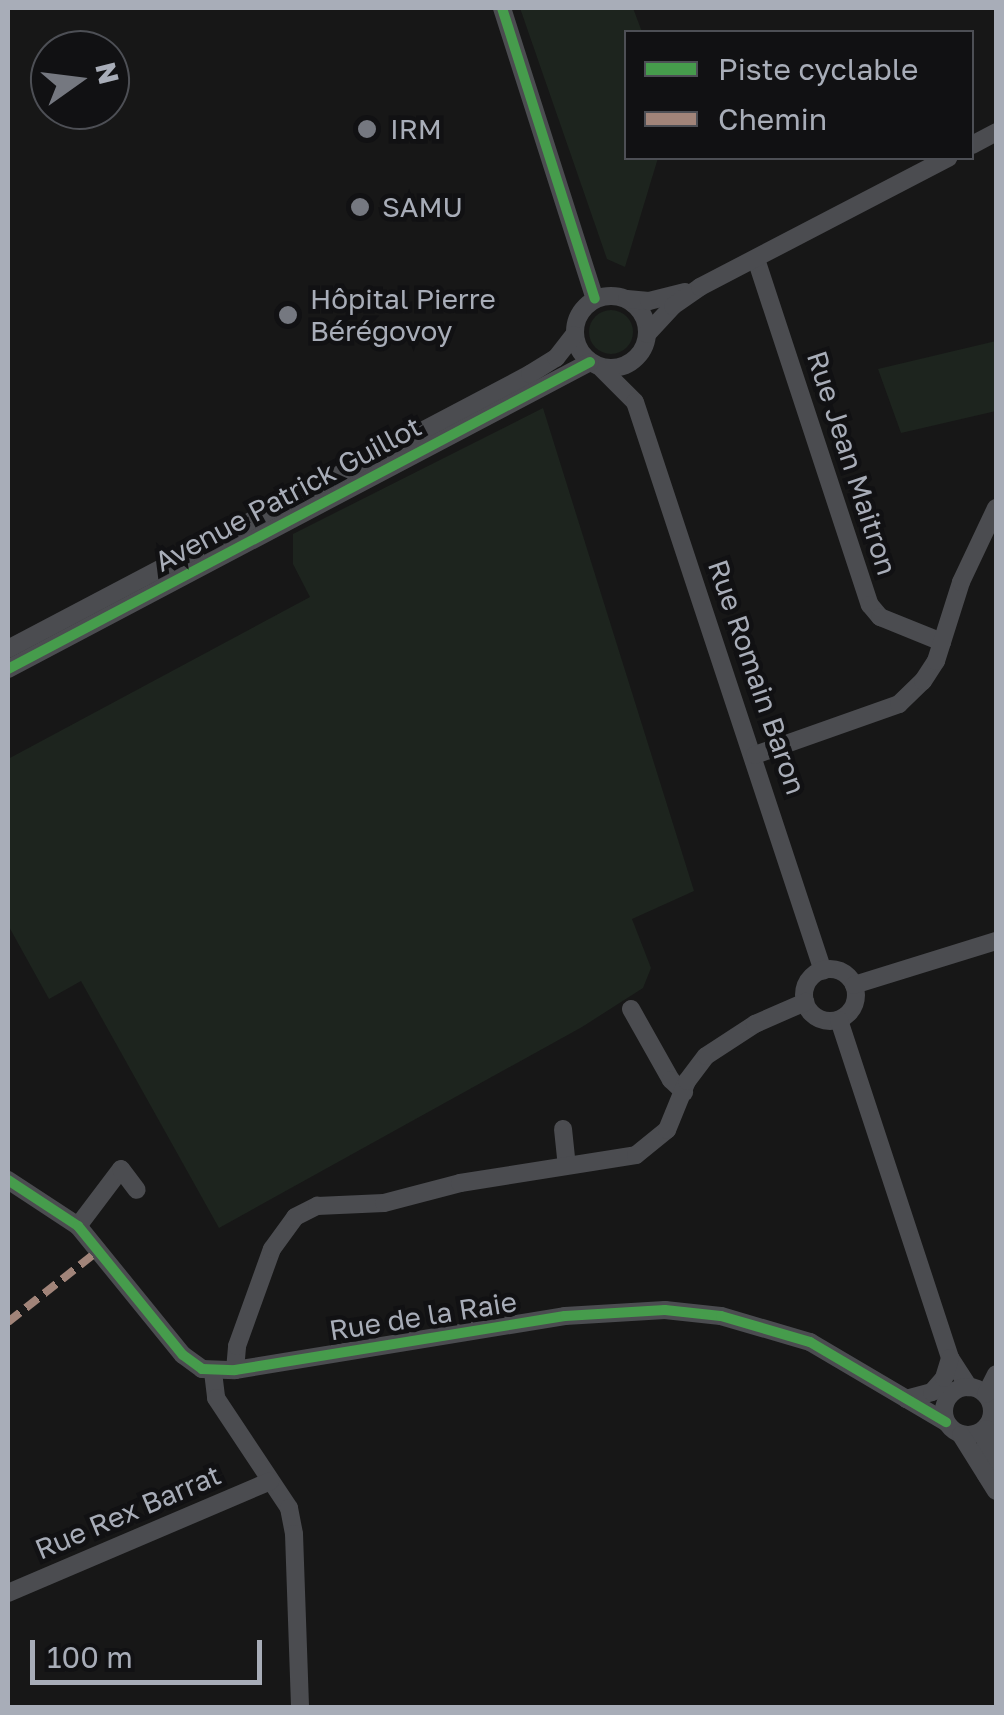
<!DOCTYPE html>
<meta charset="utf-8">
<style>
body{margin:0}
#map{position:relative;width:1004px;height:1715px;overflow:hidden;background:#171717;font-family:"Golos Text",sans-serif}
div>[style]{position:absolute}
.green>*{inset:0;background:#1d241e}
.round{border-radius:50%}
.minor>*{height:18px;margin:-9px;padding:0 9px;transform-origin:9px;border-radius:9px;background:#4b4c50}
.minor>.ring{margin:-9px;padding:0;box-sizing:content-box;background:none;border:18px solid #4b4c50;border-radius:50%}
.quiet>*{height:8px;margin-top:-4px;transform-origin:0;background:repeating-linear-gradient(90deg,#a18479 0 15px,transparent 0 23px)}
.cycleway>*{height:10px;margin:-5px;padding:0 5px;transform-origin:5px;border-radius:5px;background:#469c4c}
.dots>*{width:28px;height:28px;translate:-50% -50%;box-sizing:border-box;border:5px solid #111113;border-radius:50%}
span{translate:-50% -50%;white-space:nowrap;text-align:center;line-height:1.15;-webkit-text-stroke:9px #111113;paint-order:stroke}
.poi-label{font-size:28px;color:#a8adb8}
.left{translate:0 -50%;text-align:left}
.street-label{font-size:28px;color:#a8adb8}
.frame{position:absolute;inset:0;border:10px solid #a8adb8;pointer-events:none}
.legend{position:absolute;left:624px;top:30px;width:350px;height:130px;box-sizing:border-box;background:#111113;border:2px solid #4d4f55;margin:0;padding:12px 18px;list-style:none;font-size:30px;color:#a8adb8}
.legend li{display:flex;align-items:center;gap:20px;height:50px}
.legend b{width:50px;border:2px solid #4d4f55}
.north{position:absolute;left:30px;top:30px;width:100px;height:100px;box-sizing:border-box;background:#111113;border:2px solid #4d4f55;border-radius:50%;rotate:76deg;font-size:28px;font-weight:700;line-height:40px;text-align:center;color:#a8adb8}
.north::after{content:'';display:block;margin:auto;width:35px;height:45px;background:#757880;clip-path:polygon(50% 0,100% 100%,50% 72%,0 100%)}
.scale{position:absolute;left:30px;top:1640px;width:232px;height:45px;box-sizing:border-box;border:5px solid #a8adb8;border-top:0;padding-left:12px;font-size:30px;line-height:35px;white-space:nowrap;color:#a8adb8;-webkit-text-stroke:8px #111113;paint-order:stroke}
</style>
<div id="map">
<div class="green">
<i style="clip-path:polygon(520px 8px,633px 8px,642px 32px,626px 32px,626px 158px,658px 158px,625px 267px,607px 259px)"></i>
<i class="round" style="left:589px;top:310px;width:44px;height:44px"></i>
<i style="clip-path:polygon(996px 341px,996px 411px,901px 433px,878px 369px)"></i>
<i style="clip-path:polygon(543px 408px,694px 891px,632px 919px,651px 968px,643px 988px,582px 1027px,219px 1228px,81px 981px,49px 999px,8px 925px,8px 759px,310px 597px,293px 564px,293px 534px)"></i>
</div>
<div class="minor">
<i style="left:502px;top:8px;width:305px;rotate:72.3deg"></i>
<i style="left:972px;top:145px;width:27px;rotate:-28deg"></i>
<i style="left:756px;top:259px;width:364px;rotate:71.8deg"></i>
<i style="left:870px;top:605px;width:16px;rotate:50deg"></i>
<i style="left:880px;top:617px;width:67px;rotate:22deg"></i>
<i class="ring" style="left:575px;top:296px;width:54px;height:54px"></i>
<i style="left:627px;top:299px;width:22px;rotate:5deg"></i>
<i style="left:649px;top:301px;width:37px;rotate:-14deg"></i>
<i style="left:647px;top:334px;width:38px;rotate:-47deg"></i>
<i style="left:673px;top:306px;width:33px;rotate:-35deg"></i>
<i style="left:700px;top:287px;width:280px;rotate:-27.5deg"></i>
<i style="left:600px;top:367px;width:49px;rotate:45deg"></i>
<i style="left:635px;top:402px;width:599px;rotate:71.72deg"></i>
<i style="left:8px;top:649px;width:590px;rotate:-27.78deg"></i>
<i style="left:530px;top:374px;width:31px;rotate:-32deg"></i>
<i style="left:556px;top:358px;width:29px;rotate:-52deg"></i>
<i style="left:8px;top:669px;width:658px;rotate:-27.81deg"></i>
<i style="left:755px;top:755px;width:153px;rotate:-19.5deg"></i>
<i style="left:899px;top:704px;width:33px;rotate:-44deg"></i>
<i style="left:923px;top:681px;width:24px;rotate:-57deg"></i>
<i style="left:936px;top:661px;width:83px;rotate:-72.4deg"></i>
<i style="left:961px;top:582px;width:82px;rotate:-64.7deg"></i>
<i class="ring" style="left:804px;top:969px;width:34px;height:34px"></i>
<i style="left:854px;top:985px;width:149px;rotate:-17.2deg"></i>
<i style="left:631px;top:1009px;width:81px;rotate:60.6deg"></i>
<i style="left:671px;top:1080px;width:18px;rotate:43deg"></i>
<i style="left:839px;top:1020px;width:356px;rotate:71.8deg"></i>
<i style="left:950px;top:1358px;width:35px;rotate:57deg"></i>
<i style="left:563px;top:1129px;width:36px;rotate:84deg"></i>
<i style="left:8px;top:1180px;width:84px;rotate:33.3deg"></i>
<i style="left:78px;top:1226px;width:166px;rotate:50.9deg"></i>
<i style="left:183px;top:1355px;width:24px;rotate:36deg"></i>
<i style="left:202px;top:1369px;width:33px;rotate:2deg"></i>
<i style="left:235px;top:1370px;width:334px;rotate:-9.3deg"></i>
<i style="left:565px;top:1316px;width:100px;rotate:-3.4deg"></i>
<i style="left:665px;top:1310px;width:56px;rotate:6.1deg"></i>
<i style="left:721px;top:1316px;width:93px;rotate:16.3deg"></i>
<i style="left:810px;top:1342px;width:158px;rotate:30.5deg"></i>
<i style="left:78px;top:1226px;width:71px;rotate:-53deg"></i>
<i style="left:121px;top:1169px;width:26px;rotate:53deg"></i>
<i style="left:235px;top:1370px;width:24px;rotate:-85deg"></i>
<i style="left:237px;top:1346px;width:103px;rotate:-70.2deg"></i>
<i style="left:272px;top:1249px;width:39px;rotate:-54deg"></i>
<i style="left:295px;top:1217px;width:25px;rotate:-27deg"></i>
<i style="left:317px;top:1206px;width:67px;rotate:-2.6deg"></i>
<i style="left:384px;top:1203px;width:79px;rotate:-14.7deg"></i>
<i style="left:460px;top:1183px;width:178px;rotate:-9deg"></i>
<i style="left:636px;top:1155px;width:40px;rotate:-39deg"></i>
<i style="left:667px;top:1130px;width:53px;rotate:-67.8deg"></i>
<i style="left:687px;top:1081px;width:31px;rotate:-53deg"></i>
<i style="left:706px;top:1056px;width:59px;rotate:-33.1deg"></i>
<i style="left:755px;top:1024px;width:55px;rotate:-23.7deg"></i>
<i style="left:213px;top:1372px;width:26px;rotate:83deg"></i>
<i style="left:216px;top:1398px;width:132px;rotate:56.4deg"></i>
<i style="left:289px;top:1508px;width:26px;rotate:79deg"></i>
<i style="left:294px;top:1534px;width:174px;rotate:88deg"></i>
<i class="ring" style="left:944px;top:1387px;width:30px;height:30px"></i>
<i style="left:986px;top:1394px;width:22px;rotate:-63deg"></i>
<i style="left:906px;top:1399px;width:27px;rotate:-15deg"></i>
<i style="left:932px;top:1392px;width:18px;rotate:-49deg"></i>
<i style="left:944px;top:1378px;width:21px;rotate:-73deg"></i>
<i style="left:986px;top:1429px;width:46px;rotate:90deg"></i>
<i style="left:961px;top:1435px;width:66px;rotate:58deg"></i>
<i style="left:8px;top:1593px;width:285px;rotate:-23.1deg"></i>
</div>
<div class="quiet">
<i style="left:8px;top:1322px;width:115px;rotate:-38.3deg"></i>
</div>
<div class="cycleway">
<i style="left:502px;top:8px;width:305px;rotate:72.3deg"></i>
<i style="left:8px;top:669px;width:658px;rotate:-27.81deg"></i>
<i style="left:8px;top:1180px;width:84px;rotate:33.3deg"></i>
<i style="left:78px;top:1226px;width:166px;rotate:50.9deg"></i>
<i style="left:183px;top:1355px;width:24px;rotate:36deg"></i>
<i style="left:202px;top:1369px;width:33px;rotate:2deg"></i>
<i style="left:235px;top:1370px;width:334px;rotate:-9.3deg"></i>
<i style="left:565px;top:1316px;width:100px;rotate:-3.4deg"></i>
<i style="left:665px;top:1310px;width:56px;rotate:6.1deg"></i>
<i style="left:721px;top:1316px;width:93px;rotate:16.3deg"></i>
<i style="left:810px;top:1342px;width:158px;rotate:30.5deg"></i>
</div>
<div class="dots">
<i style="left:367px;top:129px;background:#757880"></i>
<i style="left:360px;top:207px;background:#757880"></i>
<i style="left:288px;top:315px;background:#757880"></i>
</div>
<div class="poi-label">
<span class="left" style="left:390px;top:129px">IRM</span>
<span class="left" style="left:382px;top:207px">SAMU</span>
<span class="left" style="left:310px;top:315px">Hôpital Pierre<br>Bérégovoy</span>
</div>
<div class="street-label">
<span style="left:852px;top:463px;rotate:72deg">Rue Jean Maitron</span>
<span style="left:288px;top:494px;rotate:-28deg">Avenue Patrick Guillot</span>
<span style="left:757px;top:677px;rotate:71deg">Rue Romain Baron</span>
<span style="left:423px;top:1316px;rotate:-9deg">Rue de la Raie</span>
<span style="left:128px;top:1512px;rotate:-23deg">Rue Rex Barrat</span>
</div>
<div class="frame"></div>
<ul class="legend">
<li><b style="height:12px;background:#469c4c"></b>Piste cyclable</li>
<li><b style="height:12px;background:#a18479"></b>Chemin</li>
</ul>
<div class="north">N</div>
<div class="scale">100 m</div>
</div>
